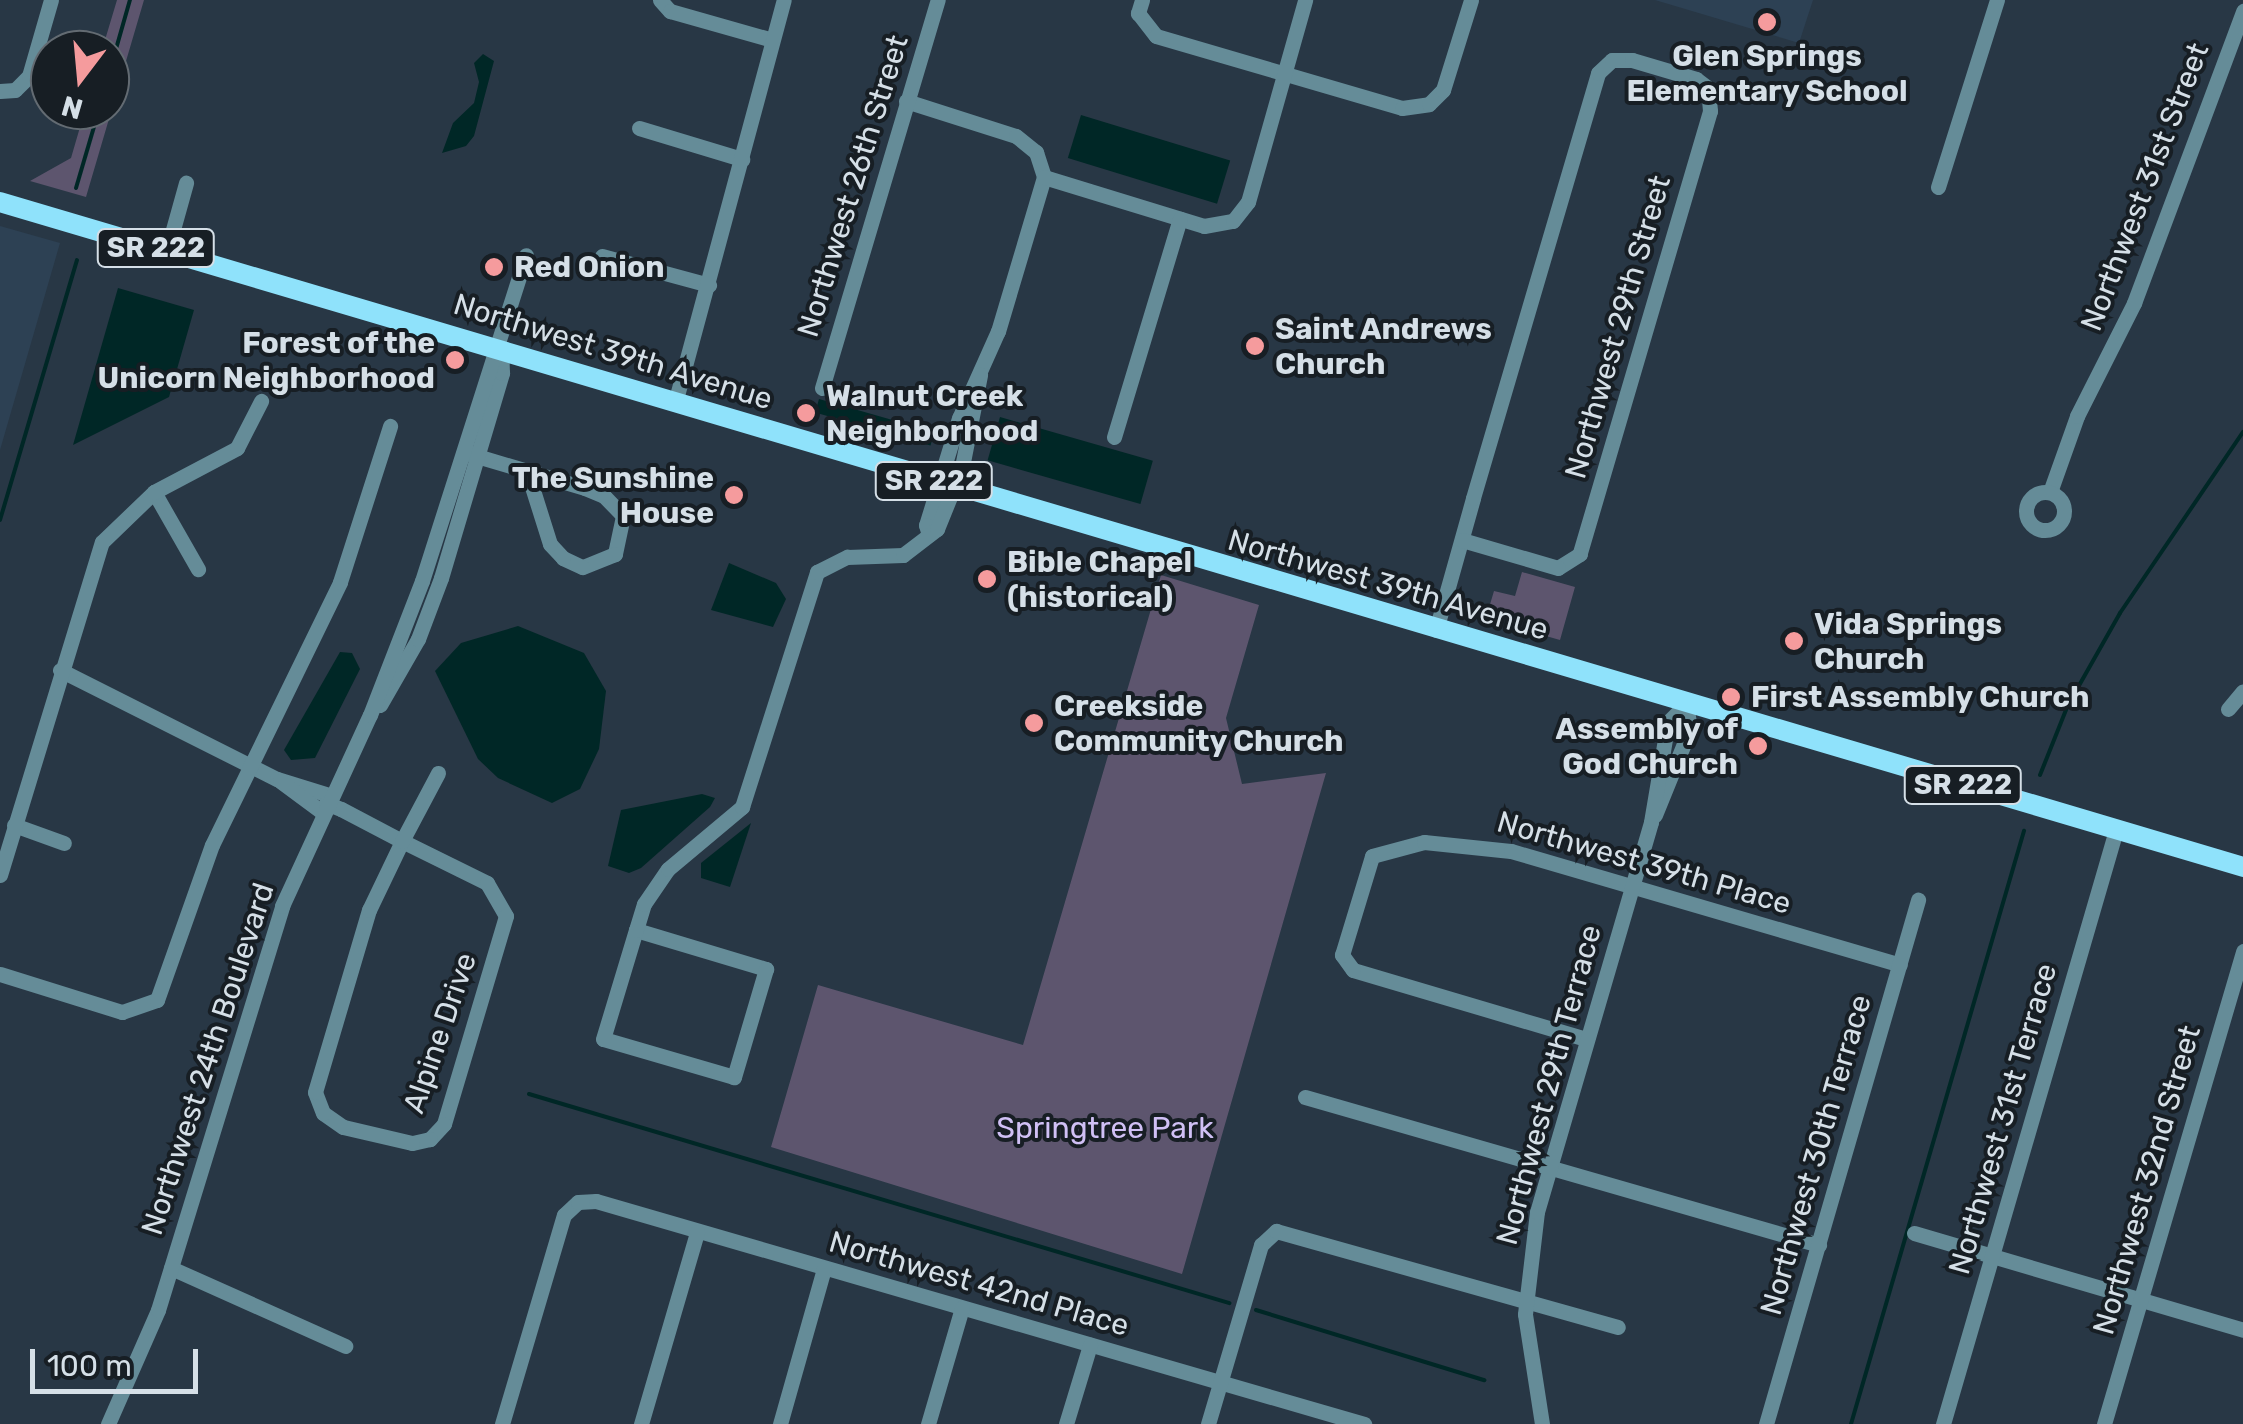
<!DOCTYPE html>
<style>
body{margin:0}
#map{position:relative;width:2243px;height:1424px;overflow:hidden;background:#283745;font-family:Rubik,sans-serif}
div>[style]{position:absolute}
.built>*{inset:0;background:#2d4154}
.green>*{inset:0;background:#5d556e}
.water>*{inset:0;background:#002726;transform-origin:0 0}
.stream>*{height:4px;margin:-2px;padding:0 2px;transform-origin:2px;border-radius:2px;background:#002726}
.minor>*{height:15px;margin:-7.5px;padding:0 7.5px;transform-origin:7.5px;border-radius:7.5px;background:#658c98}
.minor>.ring{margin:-7.5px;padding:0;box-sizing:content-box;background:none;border:15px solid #658c98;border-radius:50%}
.major>*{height:20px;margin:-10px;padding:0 10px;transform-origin:10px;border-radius:10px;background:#8fe2fb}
.dots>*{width:28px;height:28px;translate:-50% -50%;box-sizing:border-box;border:5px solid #171e24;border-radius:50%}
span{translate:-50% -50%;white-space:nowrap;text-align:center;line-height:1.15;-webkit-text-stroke:8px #171e24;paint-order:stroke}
.shield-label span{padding:2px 8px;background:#171e24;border:2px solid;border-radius:8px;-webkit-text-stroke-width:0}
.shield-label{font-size:28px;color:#d5dfe7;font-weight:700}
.poi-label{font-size:30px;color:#d5dfe7;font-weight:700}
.left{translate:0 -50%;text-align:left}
.right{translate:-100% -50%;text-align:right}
.street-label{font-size:30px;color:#d5dfe7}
.park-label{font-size:30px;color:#d0c0f5}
.north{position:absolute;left:30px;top:30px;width:100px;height:100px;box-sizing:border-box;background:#171e24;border:2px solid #636b72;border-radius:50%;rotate:196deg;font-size:28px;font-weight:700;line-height:40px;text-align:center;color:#d5dfe7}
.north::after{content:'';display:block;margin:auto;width:35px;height:45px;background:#f59b9d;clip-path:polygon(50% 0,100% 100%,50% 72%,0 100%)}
.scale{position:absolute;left:30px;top:1349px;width:168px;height:45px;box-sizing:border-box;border:5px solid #d5dfe7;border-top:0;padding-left:12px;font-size:30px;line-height:35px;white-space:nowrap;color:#d5dfe7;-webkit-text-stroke:8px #171e24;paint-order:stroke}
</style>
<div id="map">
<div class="built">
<i style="clip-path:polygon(1655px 0,1813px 0,1799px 43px)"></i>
<i style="clip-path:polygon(0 226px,60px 243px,0 450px)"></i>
</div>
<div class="green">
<i style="clip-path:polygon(117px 0,144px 0,86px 197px,30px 181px,71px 158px,85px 110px,110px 110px,110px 50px,102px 50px)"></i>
<i style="clip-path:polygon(1522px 572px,1575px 587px,1560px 640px,1507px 625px,1509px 617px,1488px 611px,1494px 591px,1515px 596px)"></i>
<i style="clip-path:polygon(1161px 575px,1259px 605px,1226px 718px,1242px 784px,1326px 773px,1182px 1274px,771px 1147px,818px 985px,1023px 1045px)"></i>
</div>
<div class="water">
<i style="clip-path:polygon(483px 54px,494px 61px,474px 136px,466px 146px,442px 153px,453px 123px,474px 103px,479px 82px,474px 63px)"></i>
<i style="left:1081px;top:115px;width:156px;height:45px;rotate:17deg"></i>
<i style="clip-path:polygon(118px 288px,194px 310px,169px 397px,73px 445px)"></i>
<i style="left:819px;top:399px;width:120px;height:14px;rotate:16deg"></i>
<i style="left:1000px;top:417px;width:159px;height:45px;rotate:16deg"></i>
<i style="clip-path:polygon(729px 563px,776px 583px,786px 599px,773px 627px,711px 610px)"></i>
<i style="clip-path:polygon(518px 626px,584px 653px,606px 691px,599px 749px,580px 789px,552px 803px,498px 778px,478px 759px,435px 671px,461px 643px)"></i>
<i style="clip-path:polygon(340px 652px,352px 653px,360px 669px,315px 758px,291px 760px,284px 750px)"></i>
<i style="clip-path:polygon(702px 794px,715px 798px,710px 807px,641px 868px,629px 873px,608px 866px,621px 810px)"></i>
<i style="clip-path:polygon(751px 823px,730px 887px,701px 878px,701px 863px)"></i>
</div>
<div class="stream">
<i style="left:110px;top:70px;width:73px;rotate:-74.1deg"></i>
<i style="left:76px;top:188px;width:81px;rotate:-73.6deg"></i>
<i style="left:0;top:520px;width:271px;rotate:-73.5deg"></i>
<i style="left:2040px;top:775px;width:75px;rotate:-68.2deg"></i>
<i style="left:2068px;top:705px;width:106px;rotate:-60.5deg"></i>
<i style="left:2120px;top:613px;width:219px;rotate:-55.8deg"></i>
<i style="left:529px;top:1094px;width:731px;rotate:16.62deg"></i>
<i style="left:1256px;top:1310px;width:239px;rotate:17.1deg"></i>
<i style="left:1851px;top:1424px;width:618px;rotate:-73.74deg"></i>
</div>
<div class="minor">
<i style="left:660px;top:0;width:15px;rotate:48deg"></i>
<i style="left:670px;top:11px;width:103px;rotate:15.8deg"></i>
<i style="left:1142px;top:0;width:14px;rotate:107deg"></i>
<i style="left:1138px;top:13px;width:29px;rotate:52deg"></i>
<i style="left:1156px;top:36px;width:256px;rotate:16.3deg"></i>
<i style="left:1402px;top:108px;width:27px;rotate:-8deg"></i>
<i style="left:1429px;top:104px;width:20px;rotate:-45deg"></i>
<i style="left:1443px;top:90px;width:94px;rotate:-72.7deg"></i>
<i style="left:0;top:91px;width:15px;rotate:-4deg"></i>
<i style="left:15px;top:90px;width:20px;rotate:-45deg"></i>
<i style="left:29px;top:76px;width:79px;rotate:-73.9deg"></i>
<i style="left:906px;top:101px;width:115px;rotate:17.7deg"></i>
<i style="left:1016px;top:136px;width:26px;rotate:39deg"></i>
<i style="left:1036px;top:152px;width:26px;rotate:72deg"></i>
<i style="left:1044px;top:177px;width:161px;rotate:106.6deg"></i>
<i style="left:998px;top:331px;width:95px;rotate:114.1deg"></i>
<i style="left:959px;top:418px;width:112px;rotate:107.1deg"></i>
<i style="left:926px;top:525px;width:10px;rotate:73deg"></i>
<i style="left:639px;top:128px;width:108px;rotate:16.8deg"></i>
<i style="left:1044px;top:177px;width:167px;rotate:17deg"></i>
<i style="left:1204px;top:226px;width:29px;rotate:-10deg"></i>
<i style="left:1233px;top:221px;width:24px;rotate:-52deg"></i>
<i style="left:1248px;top:202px;width:210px;rotate:-74.2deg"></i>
<i style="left:1938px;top:187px;width:196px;rotate:-72.5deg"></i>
<i style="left:167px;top:251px;width:71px;rotate:-74.4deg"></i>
<i style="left:602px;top:256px;width:111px;rotate:15.2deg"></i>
<i style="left:822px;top:388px;width:405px;rotate:-73.4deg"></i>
<i style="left:675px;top:403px;width:417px;rotate:-74.9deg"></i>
<i style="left:1114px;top:437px;width:228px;rotate:-73.2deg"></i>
<i style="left:470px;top:454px;width:120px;rotate:16.5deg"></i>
<i style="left:585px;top:488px;width:21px;rotate:23deg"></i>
<i style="left:604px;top:496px;width:28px;rotate:46deg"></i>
<i style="left:623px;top:516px;width:39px;rotate:102deg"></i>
<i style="left:615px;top:554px;width:35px;rotate:158deg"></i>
<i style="left:582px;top:567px;width:21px;rotate:-155deg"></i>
<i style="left:563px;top:558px;width:19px;rotate:-133deg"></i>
<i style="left:550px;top:544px;width:77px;rotate:-107.5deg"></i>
<i style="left:154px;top:492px;width:89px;rotate:60.3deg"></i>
<i style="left:2050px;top:492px;width:81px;rotate:-70.4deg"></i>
<i style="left:2077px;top:416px;width:127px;rotate:-63.2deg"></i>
<i style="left:2134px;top:303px;width:312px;rotate:-69.5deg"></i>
<i class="ring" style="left:2026px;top:492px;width:23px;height:23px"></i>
<i style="left:1436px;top:630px;width:137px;rotate:-74.3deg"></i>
<i style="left:1473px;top:498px;width:443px;rotate:-73.6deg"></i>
<i style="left:1598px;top:73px;width:19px;rotate:-43deg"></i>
<i style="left:1612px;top:60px;width:20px"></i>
<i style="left:1632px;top:60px;width:67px;rotate:16.5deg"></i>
<i style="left:1696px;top:79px;width:15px;rotate:37deg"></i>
<i style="left:1708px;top:88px;width:23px;rotate:85deg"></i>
<i style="left:1710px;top:111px;width:462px;rotate:106.4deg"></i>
<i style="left:1580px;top:554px;width:26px;rotate:148deg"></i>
<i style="left:1558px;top:568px;width:100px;rotate:-163.7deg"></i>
<i style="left:60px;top:670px;width:243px;rotate:26.7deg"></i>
<i style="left:277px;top:779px;width:54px;rotate:17.1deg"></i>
<i style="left:380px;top:705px;width:76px;rotate:-60.1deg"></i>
<i style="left:418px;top:639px;width:65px;rotate:-69.3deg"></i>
<i style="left:441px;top:578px;width:214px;rotate:-73.4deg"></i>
<i style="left:502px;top:373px;width:24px;rotate:-92deg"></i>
<i style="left:2228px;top:709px;width:23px;rotate:-50deg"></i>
<i style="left:280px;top:781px;width:52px;rotate:36.4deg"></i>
<i style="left:326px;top:803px;width:16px;rotate:22deg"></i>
<i style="left:341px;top:809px;width:69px;rotate:27.7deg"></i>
<i style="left:402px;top:841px;width:95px;rotate:26.3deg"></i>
<i style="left:487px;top:883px;width:38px;rotate:60deg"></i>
<i style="left:506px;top:916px;width:217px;rotate:106.6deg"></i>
<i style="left:444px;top:1124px;width:21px;rotate:133deg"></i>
<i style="left:430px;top:1139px;width:18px;rotate:167deg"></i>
<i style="left:412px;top:1143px;width:71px;rotate:-166.9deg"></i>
<i style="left:343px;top:1127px;width:24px;rotate:-145deg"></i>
<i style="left:323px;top:1113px;width:22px;rotate:-111deg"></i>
<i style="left:315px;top:1092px;width:190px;rotate:-73.5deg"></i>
<i style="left:369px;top:910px;width:76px;rotate:-64.4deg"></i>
<i style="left:402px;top:841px;width:77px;rotate:-62.1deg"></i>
<i style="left:1655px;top:815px;width:93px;rotate:-67.9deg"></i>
<i style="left:1690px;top:729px;width:25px;rotate:-99deg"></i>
<i style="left:14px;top:825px;width:53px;rotate:19.8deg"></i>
<i style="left:0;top:875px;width:348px;rotate:-73deg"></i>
<i style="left:102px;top:542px;width:72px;rotate:-43.9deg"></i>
<i style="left:154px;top:492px;width:94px;rotate:-27.9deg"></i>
<i style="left:237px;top:448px;width:53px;rotate:-62.9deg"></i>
<i style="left:636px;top:930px;width:136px;rotate:16.7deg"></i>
<i style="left:766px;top:969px;width:113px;rotate:106.5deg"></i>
<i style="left:734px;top:1077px;width:136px;rotate:-163.8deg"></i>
<i style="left:603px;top:1039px;width:114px;rotate:-73.2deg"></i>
<i style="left:636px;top:930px;width:27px;rotate:-73deg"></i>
<i style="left:644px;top:904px;width:42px;rotate:-55.6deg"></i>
<i style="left:668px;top:869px;width:97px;rotate:-40deg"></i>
<i style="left:742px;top:807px;width:247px;rotate:-72.3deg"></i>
<i style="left:817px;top:572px;width:34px;rotate:-27deg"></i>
<i style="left:847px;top:557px;width:56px;rotate:-2deg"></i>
<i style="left:903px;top:555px;width:43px;rotate:-37.4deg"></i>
<i style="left:937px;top:529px;width:67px;rotate:-68deg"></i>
<i style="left:962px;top:467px;width:94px;rotate:-78.9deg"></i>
<i style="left:0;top:974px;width:128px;rotate:17.3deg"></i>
<i style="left:122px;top:1012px;width:37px;rotate:-19deg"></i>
<i style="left:157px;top:1000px;width:164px;rotate:-70.5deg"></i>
<i style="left:212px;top:845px;width:292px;rotate:-64deg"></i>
<i style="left:340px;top:582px;width:164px;rotate:-72.2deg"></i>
<i style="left:1586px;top:1039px;width:243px;rotate:-163.5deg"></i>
<i style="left:1353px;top:970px;width:19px;rotate:-126deg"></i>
<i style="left:1342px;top:955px;width:103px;rotate:-73.1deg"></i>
<i style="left:1372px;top:856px;width:54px;rotate:-15.1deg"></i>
<i style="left:1424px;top:842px;width:87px;rotate:5.9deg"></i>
<i style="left:1511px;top:851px;width:405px;rotate:16.3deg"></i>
<i style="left:1305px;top:1097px;width:535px;rotate:16.06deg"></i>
<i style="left:1914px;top:1233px;width:343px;rotate:16.4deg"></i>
<i style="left:171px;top:1268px;width:191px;rotate:24.1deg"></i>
<i style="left:108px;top:1424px;width:124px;rotate:-66.3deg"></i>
<i style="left:158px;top:1310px;width:423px;rotate:-72.9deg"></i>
<i style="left:282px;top:906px;width:210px;rotate:-65.3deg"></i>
<i style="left:370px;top:715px;width:144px;rotate:-68.8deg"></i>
<i style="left:422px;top:581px;width:342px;rotate:-72.3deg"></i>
<i style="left:502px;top:1424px;width:218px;rotate:-73.5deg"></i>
<i style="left:564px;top:1215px;width:19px;rotate:-43deg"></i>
<i style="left:578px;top:1202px;width:18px;rotate:-3deg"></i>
<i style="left:596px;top:1201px;width:800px;rotate:16.19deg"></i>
<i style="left:641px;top:1424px;width:200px;rotate:-73.7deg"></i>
<i style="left:780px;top:1424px;width:162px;rotate:-74.2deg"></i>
<i style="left:928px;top:1424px;width:121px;rotate:-73.7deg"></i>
<i style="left:1066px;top:1424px;width:83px;rotate:-73.1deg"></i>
<i style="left:1208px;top:1424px;width:187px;rotate:-73.5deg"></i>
<i style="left:1261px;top:1245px;width:21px;rotate:-43deg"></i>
<i style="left:1276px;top:1231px;width:355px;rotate:15.7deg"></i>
<i style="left:1542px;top:1424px;width:111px;rotate:-98.8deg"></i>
<i style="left:1525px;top:1314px;width:103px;rotate:-83.3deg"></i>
<i style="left:1537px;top:1212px;width:406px;rotate:-73.7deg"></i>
<i style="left:1651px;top:822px;width:101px;rotate:-80.4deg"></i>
<i style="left:1668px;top:722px;width:25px;rotate:-45deg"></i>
<i style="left:1766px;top:1424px;width:546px;rotate:-73.82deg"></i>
<i style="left:1943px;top:1424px;width:619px;rotate:-73.76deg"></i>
<i style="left:2104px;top:1424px;width:493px;rotate:-73.6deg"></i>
</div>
<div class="major">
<i style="left:0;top:202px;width:2340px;rotate:16.51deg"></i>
</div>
<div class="dots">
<i style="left:1767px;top:22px;background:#f59b9d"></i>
<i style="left:494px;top:267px;background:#f59b9d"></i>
<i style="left:1255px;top:346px;background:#f59b9d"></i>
<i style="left:455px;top:360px;background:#f59b9d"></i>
<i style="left:806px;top:413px;background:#f59b9d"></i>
<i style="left:734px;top:495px;background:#f59b9d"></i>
<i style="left:987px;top:579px;background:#f59b9d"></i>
<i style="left:1794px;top:641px;background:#f59b9d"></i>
<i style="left:1731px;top:697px;background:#f59b9d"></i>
<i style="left:1034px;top:723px;background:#f59b9d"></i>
<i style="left:1758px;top:746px;background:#f59b9d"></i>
</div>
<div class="shield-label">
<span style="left:156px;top:248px">SR 222</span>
<span style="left:934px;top:481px">SR 222</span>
<span style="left:1963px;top:785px">SR 222</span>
</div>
<div class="poi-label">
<span style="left:1767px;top:73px">Glen Springs<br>Elementary School</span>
<span class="left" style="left:514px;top:267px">Red Onion</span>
<span class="left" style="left:1275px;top:346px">Saint Andrews<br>Church</span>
<span class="right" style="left:435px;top:360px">Forest of the<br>Unicorn Neighborhood</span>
<span class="left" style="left:826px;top:413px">Walnut Creek<br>Neighborhood</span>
<span class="right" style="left:714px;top:495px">The Sunshine<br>House</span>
<span class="left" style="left:1007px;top:579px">Bible Chapel<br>(historical)</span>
<span class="left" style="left:1814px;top:641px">Vida Springs<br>Church</span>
<span class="left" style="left:1751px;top:697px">First Assembly Church</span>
<span class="left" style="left:1054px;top:723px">Creekside<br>Community Church</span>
<span class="right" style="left:1738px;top:746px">Assembly of<br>God Church</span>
</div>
<div class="street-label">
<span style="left:853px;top:186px;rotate:-73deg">Northwest 26th Street</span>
<span style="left:2145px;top:187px;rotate:-69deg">Northwest 31st Street</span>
<span style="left:1618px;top:327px;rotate:-74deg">Northwest 29th Street</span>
<span style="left:613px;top:352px;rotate:17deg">Northwest 39th Avenue</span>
<span style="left:1388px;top:585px;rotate:16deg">Northwest 39th Avenue</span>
<span style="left:1644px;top:863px;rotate:16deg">Northwest 39th Place</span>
<span style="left:440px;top:1033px;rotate:-71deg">Alpine Drive</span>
<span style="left:208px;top:1059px;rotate:-72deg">Northwest 24th Boulevard</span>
<span style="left:1549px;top:1085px;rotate:-75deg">Northwest 29th Terrace</span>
<span style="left:2003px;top:1119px;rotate:-74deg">Northwest 31st Terrace</span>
<span style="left:1816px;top:1155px;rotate:-74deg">Northwest 30th Terrace</span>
<span style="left:2147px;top:1180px;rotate:-74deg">Northwest 32nd Street</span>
<span style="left:979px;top:1284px;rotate:16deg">Northwest 42nd Place</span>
</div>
<div class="park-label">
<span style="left:1105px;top:1128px">Springtree Park</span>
</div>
<div class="north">N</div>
<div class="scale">100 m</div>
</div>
